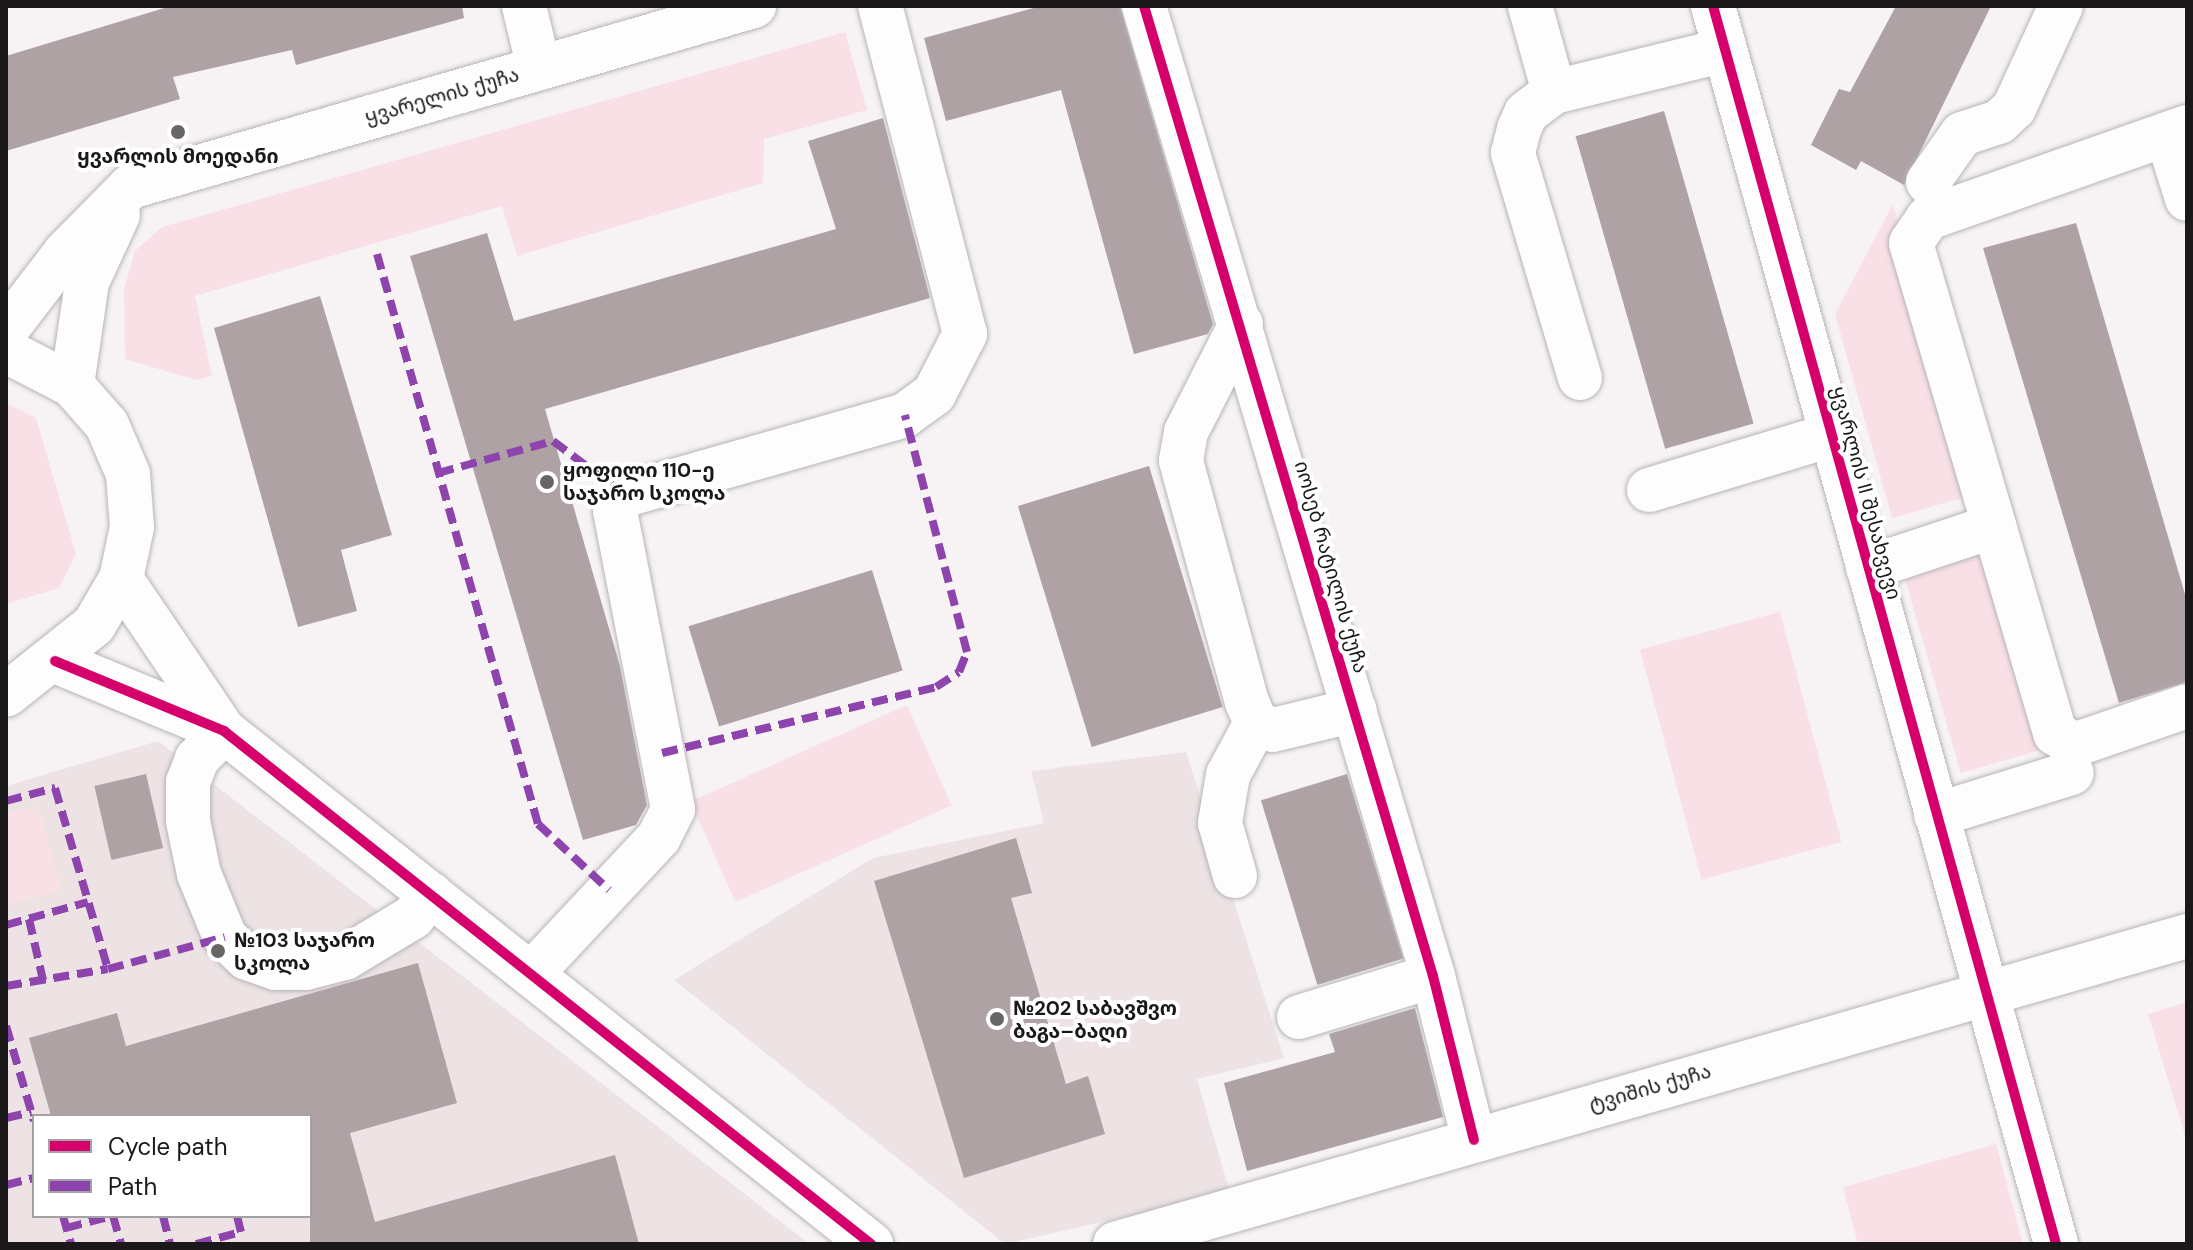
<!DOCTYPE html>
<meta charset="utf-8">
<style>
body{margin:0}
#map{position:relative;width:2193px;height:1250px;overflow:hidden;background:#f7f3f4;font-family:"DM Sans","Noto Sans Georgian",sans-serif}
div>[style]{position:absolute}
.built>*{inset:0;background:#ede3e4}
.green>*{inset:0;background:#f9e0e6;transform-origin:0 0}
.building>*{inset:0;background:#aea2a5;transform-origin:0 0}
.roads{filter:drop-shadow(0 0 2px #b7b4b5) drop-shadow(0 0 2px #b7b4b5)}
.minor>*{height:44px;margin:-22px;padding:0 22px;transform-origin:22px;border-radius:22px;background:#fefdfd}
.quiet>*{height:8px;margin-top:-4px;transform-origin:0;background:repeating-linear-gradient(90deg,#8e44ad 0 16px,transparent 0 24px)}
.cycleway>*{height:10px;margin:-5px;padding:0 5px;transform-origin:5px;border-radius:5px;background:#d6006c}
.dots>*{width:22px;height:22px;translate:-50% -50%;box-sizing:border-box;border:4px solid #fff;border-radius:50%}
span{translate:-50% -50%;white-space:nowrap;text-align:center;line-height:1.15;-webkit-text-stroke:8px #fff;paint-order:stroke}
.street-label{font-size:20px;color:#1a1818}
.poi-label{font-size:20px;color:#1a1818;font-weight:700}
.left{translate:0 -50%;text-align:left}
.frame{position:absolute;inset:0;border:8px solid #1a1818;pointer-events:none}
.legend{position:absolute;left:32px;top:1114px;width:280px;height:104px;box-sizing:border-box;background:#fff;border:2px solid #a3a3a3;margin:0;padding:10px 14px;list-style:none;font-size:24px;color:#1a1818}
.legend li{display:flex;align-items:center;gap:16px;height:40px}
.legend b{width:40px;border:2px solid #a3a3a3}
</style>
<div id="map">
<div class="built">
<i style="clip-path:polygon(evenodd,158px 741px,807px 1242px,807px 1244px,6px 1244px,6px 786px,158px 741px,34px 1116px,310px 1116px,310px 1216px,34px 1216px,34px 1116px)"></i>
<i style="clip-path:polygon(1186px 752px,1284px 1058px,1197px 1079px,1230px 1193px,1005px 1244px,674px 980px,873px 858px,1044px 823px,1031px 771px)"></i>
</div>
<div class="green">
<i style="clip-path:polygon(845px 32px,867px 110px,764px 139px,763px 183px,517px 256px,502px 206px,195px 296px,212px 376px,196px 380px,125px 359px,124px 288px,135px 251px,162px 227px)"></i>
<i style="clip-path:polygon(1893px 204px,1972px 495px,1892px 518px,1835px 314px)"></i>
<i style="clip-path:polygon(6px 403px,36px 418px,76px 554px,59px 588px,6px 604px)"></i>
<i style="left:1983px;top:546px;width:212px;height:84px;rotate:74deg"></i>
<i style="left:1780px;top:612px;width:238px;height:145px;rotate:75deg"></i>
<i style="left:907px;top:705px;width:110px;height:237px;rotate:66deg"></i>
<i style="clip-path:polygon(38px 805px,61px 890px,6px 905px,6px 814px)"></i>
<i style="clip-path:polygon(2187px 1002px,2187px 1142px,2148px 1014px)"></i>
<i style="clip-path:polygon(1996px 1144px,2023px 1244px,1858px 1244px,1843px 1187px)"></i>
</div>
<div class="building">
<i style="clip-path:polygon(171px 6px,462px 6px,464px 18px,296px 65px,292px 50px,173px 77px,180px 99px,6px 151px,6px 56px)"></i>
<i style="clip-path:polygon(1041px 6px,1120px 6px,1213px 324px,1208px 334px,1134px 354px,1061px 90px,946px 121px,924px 38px)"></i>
<i style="clip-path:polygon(1896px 6px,1991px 6px,1904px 185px,1861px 161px,1856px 170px,1811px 145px,1839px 89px,1850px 92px)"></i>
<i style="left:1664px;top:111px;width:325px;height:92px;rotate:74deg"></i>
<i style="clip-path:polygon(883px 118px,930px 298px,545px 409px,620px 666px,647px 805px,636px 825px,583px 840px,410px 256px,487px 233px,514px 321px,836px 229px,808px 141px)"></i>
<i style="clip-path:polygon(2076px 223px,2187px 601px,2187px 682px,2119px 703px,1983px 248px)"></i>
<i style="clip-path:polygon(320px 296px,392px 535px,341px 550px,357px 611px,298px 627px,214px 328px)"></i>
<i style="left:1149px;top:466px;width:252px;height:137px;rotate:73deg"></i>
<i style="left:872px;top:570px;width:105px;height:192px;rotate:73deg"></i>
<i style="left:146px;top:774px;width:76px;height:53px;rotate:77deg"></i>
<i style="left:1347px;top:774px;width:193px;height:90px;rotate:73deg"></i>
<i style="clip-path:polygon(1016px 838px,1032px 893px,1011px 898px,1066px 1084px,1088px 1076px,1105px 1134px,964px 1178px,874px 881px)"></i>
<i style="clip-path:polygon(418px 963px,457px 1103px,350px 1133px,375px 1222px,615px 1155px,639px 1244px,310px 1244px,310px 1116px,51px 1116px,29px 1038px,117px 1013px,126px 1046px)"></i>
<i style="clip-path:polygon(1415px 1008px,1443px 1117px,1247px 1171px,1224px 1083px,1335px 1052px,1329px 1034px)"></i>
</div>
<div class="roads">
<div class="minor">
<i style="left:524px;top:6px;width:64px;rotate:76.4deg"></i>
<i style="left:1144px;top:6px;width:1012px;rotate:73.41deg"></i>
<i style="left:1433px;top:976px;width:169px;rotate:76deg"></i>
<i style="left:1530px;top:6px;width:89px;rotate:74.4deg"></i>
<i style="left:1713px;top:6px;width:1285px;rotate:74.51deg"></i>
<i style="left:2187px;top:127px;width:275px;rotate:160.6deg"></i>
<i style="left:1928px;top:218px;width:30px;rotate:124deg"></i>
<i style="left:1911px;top:243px;width:511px;rotate:73.62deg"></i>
<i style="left:2055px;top:733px;width:22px;rotate:32deg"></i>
<i style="left:2074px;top:745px;width:120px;rotate:-19deg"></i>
<i style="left:2167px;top:135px;width:67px;rotate:72.6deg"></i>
<i style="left:1928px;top:182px;width:59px;rotate:-54.7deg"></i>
<i style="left:1962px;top:134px;width:39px;rotate:-18deg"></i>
<i style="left:1999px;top:122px;width:21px;rotate:-43deg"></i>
<i style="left:2014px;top:108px;width:112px;rotate:-65.3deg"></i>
<i style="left:1241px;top:324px;width:121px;rotate:117deg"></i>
<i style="left:1186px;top:432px;width:29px;rotate:100deg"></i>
<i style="left:1181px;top:461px;width:250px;rotate:74.7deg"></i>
<i style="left:1247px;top:702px;width:23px;rotate:67deg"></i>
<i style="left:1256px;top:723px;width:18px;rotate:22deg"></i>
<i style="left:1273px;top:730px;width:84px;rotate:-13.7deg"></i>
<i style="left:6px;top:330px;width:97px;rotate:-52.5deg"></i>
<i style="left:65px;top:253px;width:93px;rotate:-45.4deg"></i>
<i style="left:130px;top:187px;width:650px;rotate:-16.18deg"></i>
<i style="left:6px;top:351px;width:74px;rotate:27.3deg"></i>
<i style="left:72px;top:385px;width:53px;rotate:48.8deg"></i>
<i style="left:107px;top:425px;width:53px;rotate:66.8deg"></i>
<i style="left:128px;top:474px;width:53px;rotate:85.7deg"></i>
<i style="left:132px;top:527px;width:53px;rotate:101.9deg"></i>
<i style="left:121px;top:579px;width:53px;rotate:120.4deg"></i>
<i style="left:94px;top:625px;width:112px;rotate:141.5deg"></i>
<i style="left:1580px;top:378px;width:235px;rotate:-106.6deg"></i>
<i style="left:1513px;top:153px;width:25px;rotate:-76deg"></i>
<i style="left:1519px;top:129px;width:17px;rotate:-66deg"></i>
<i style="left:1526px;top:113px;width:35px;rotate:-37deg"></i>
<i style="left:1554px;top:92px;width:176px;rotate:-13.8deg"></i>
<i style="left:72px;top:385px;width:104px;rotate:-81.7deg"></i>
<i style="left:87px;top:282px;width:74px;rotate:-65.2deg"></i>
<i style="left:1649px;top:490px;width:190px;rotate:-16.8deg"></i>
<i style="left:1868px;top:568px;width:133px;rotate:-18.4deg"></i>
<i style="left:121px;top:579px;width:184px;rotate:55.9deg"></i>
<i style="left:55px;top:661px;width:183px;rotate:22.5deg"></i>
<i style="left:224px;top:731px;width:826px;rotate:38.41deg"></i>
<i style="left:224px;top:731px;width:39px;rotate:134deg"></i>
<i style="left:197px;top:759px;width:25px;rotate:111deg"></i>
<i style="left:188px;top:782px;width:39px;rotate:90deg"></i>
<i style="left:188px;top:821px;width:54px;rotate:78.3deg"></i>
<i style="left:199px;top:874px;width:68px;rotate:67.6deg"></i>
<i style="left:225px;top:937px;width:30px;rotate:44deg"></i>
<i style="left:247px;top:958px;width:31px;rotate:19deg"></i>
<i style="left:276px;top:968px;width:30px"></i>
<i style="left:306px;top:968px;width:40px;rotate:-14.4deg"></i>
<i style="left:345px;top:958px;width:79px;rotate:-31.1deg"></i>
<i style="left:413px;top:917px;width:29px;rotate:-52deg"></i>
<i style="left:1936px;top:815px;width:142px;rotate:-17.2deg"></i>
<i style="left:1235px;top:876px;width:55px;rotate:-105.8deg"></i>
<i style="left:1220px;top:823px;width:49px;rotate:-80.5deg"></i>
<i style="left:1228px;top:775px;width:59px;rotate:-61.7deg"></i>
<i style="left:531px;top:974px;width:187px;rotate:-46.9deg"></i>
<i style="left:659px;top:837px;width:31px;rotate:-63deg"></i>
<i style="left:673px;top:809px;width:304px;rotate:-101deg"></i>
<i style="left:615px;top:511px;width:19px;rotate:-58deg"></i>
<i style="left:625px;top:495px;width:291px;rotate:-15.9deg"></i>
<i style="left:905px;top:415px;width:36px;rotate:-36deg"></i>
<i style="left:934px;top:394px;width:68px;rotate:-62.7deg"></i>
<i style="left:965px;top:334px;width:339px;rotate:-104.5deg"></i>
<i style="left:1299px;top:1017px;width:140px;rotate:-17deg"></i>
<i style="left:1115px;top:1244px;width:1115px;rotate:-16.03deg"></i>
</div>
</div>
<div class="quiet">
<i style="left:377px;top:254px;width:592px;rotate:74.23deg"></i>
<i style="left:538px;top:824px;width:97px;rotate:42.9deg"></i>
<i style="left:438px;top:473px;width:119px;rotate:-15.5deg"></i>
<i style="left:553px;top:441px;width:90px;rotate:36.9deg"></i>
<i style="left:662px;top:753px;width:282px;rotate:-13.5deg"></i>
<i style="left:936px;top:687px;width:27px;rotate:-33deg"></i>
<i style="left:959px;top:672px;width:22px;rotate:-68deg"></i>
<i style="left:967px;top:652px;width:245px;rotate:-104.7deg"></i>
<i style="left:6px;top:801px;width:51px;rotate:-14.9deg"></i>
<i style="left:55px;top:788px;width:189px;rotate:73.7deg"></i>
<i style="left:29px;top:919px;width:63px;rotate:77.1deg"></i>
<i style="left:6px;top:925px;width:85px;rotate:-15.7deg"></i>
<i style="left:6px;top:986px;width:103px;rotate:-9.5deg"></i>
<i style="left:108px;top:969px;width:121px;rotate:-15.3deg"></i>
<i style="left:6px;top:1026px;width:99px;rotate:73.6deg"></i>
<i style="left:6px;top:1118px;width:26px;rotate:-13deg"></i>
<i style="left:6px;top:1185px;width:29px;rotate:-14deg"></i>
<i style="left:63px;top:1216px;width:29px;rotate:74deg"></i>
<i style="left:113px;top:1216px;width:29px;rotate:74deg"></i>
<i style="left:163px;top:1216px;width:29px;rotate:76deg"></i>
<i style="left:66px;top:1228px;width:48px;rotate:-14.6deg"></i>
<i style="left:196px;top:1244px;width:47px;rotate:-14.9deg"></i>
<i style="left:241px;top:1232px;width:16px;rotate:-104deg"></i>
</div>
<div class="cycleway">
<i style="left:1144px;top:6px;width:1012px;rotate:73.41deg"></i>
<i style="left:1433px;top:976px;width:169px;rotate:76deg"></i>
<i style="left:1713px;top:6px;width:1285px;rotate:74.51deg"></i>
<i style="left:55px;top:661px;width:183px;rotate:22.5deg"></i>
<i style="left:224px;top:731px;width:826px;rotate:38.41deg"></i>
</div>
<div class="dots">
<i style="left:178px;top:132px;background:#676565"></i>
<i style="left:547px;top:482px;background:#676565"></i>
<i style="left:218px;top:951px;background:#676565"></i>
<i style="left:997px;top:1019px;background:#676565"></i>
</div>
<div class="street-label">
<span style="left:442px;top:96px;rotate:-16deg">ყვარელის ქუჩა</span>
<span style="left:1866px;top:493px;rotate:75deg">ყვარლის II შესახვევი</span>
<span style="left:1331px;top:567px;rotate:74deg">იოსებ რატილის ქუჩა</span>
<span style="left:1650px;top:1088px;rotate:-16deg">ტვიშის ქუჩა</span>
</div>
<div class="poi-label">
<span style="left:178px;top:156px">ყვარლის მოედანი</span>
<span class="left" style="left:563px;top:482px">ყოფილი 110-ე<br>საჯარო სკოლა</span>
<span class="left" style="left:234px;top:952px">№103 საჯარო<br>სკოლა</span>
<span class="left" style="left:1013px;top:1020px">№202 საბავშვო<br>ბაგა–ბაღი</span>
</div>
<div class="frame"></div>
<ul class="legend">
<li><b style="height:10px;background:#d6006c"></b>Cycle path</li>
<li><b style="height:10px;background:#8e44ad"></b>Path</li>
</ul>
</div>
